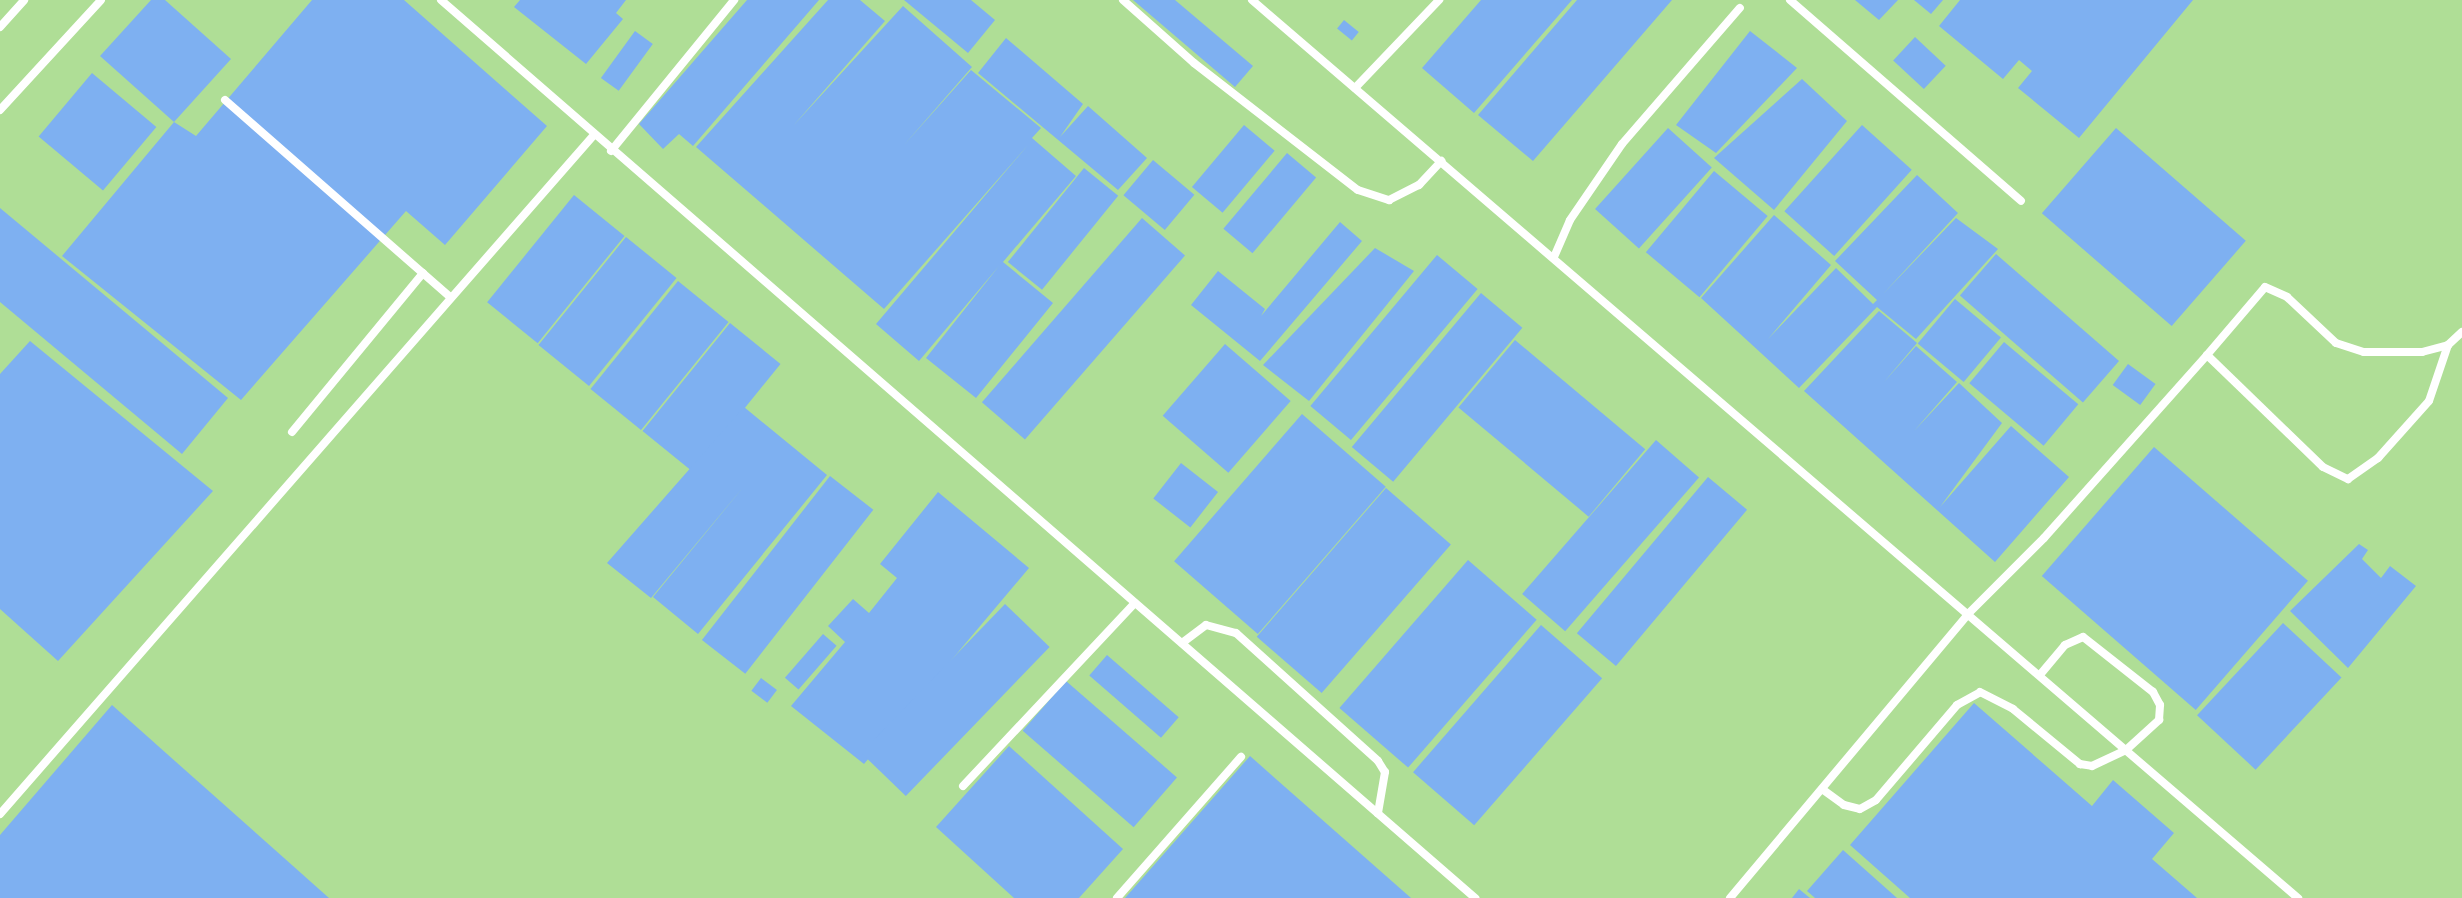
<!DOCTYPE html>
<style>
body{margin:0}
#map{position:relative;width:2462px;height:898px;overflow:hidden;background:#afde96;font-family:Helvetica,sans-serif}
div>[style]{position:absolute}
.building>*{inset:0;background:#7eb0f1;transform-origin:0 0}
.lane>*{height:8px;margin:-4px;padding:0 4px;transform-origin:4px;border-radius:4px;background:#fff}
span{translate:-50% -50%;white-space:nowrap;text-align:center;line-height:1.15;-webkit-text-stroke:6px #dff7d3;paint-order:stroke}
</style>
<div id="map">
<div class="building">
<i style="clip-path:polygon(151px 0,165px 0,231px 59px,174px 122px,100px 56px)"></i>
<i style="clip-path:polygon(312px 0,404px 0,547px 126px,445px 245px,406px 211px,241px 400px,62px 256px,174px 122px,196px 136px)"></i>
<i style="clip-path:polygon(520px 0,626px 0,616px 13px,623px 19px,586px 64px,514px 7px)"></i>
<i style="clip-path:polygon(747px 0,819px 0,693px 146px,679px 134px,663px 149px,639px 124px)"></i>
<i style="clip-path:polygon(828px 0,860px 0,885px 21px,793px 126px,903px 6px,972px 67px,904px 145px,971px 70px,1041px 128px,1032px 138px,1076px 176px,1003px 262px,1053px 303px,976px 398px,926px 358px,999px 266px,919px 361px,876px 324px,1028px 145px,884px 309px,696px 147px)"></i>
<i style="clip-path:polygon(904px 0,971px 0,995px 20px,968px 53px)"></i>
<i style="clip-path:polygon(1133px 0,1175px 0,1253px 66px,1235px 87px)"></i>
<i style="clip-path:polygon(1481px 0,1572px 0,1474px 113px,1422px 68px)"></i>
<i style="clip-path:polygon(1577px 0,1672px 0,1533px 161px,1478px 115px)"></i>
<i style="clip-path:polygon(1855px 0,1898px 0,1879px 20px)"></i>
<i style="clip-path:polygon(1914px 0,1943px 0,1931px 14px)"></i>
<i style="clip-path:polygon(1960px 0,2193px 0,2079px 138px,2018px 88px,2032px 71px,2019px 60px,2003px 79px,1939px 26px)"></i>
<i style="left:1344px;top:20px;width:19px;height:11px;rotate:39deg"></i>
<i style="left:635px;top:31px;width:22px;height:58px;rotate:36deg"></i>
<i style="clip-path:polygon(1750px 31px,1797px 68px,1716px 153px,1676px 125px)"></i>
<i style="left:1915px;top:37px;width:42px;height:32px;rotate:43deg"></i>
<i style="clip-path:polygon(1006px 38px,1083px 104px,1060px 137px,1088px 106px,1147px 158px,1118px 190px,978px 73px)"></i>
<i style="left:92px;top:73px;width:84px;height:83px;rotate:40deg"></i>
<i style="clip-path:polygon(1802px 79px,1847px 121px,1774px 210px,1714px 158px)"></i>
<i style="left:1244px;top:125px;width:40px;height:81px;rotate:40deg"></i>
<i style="left:1862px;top:125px;width:67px;height:116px;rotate:42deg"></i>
<i style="left:1668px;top:128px;width:59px;height:109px;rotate:42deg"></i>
<i style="left:2116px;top:128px;width:172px;height:113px;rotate:41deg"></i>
<i style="left:1287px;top:153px;width:38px;height:99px;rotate:40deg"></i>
<i style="left:1153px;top:160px;width:54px;height:46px;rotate:40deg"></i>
<i style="left:1084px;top:168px;width:44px;height:121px;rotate:39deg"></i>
<i style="left:1714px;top:171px;width:70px;height:106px;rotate:40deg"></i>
<i style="clip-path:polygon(1917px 175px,1958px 213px,1883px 294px,1956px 218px,1998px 249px,1916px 339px,1877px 307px,1799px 388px,1701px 298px,1774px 215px,1831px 265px,1768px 339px,1836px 268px,1873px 304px,1877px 300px,1835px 261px)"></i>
<i style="left:574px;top:195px;width:65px;height:138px;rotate:39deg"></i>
<i style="clip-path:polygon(0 208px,228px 398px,182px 454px,0 302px)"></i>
<i style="left:1142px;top:218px;width:57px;height:244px;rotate:41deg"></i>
<i style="clip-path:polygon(1340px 222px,1362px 241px,1260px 361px,1191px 305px,1218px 271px,1265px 309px,1261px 316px)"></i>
<i style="left:626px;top:237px;width:65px;height:139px;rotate:39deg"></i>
<i style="clip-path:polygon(1375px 248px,1414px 271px,1309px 401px,1263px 365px)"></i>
<i style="left:1996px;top:254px;width:163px;height:55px;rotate:41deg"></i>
<i style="left:1437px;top:255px;width:53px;height:197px;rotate:40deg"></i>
<i style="left:678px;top:281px;width:65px;height:139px;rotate:39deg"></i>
<i style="left:1481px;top:293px;width:54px;height:201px;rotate:40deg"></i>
<i style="left:1955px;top:299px;width:60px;height:58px;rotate:40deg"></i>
<i style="clip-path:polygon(1879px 311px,1917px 343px,1884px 382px,1916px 346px,1957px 382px,1914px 431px,1959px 383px,2002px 423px,1940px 507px,2011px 426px,2069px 477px,1995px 562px,1804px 391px)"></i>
<i style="left:730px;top:323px;width:65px;height:139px;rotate:39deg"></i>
<i style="left:1515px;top:340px;width:170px;height:88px;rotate:40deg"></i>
<i style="clip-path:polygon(30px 341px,213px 491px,58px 661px,0 609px,0 374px)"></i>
<i style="left:2004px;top:342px;width:97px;height:54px;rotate:40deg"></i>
<i style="left:1225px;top:344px;width:87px;height:95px;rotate:41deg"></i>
<i style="left:2128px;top:364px;width:34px;height:26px;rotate:36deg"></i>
<i style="clip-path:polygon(744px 407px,827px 475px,698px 634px,653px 597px,745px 485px,651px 598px,607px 563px)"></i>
<i style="left:1302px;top:414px;width:111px;height:195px;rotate:41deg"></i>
<i style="left:1656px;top:440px;width:57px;height:204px;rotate:41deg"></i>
<i style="left:2154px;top:447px;width:204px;height:171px;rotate:41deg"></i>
<i style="left:1181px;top:463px;width:47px;height:45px;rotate:38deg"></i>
<i style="left:830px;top:476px;width:55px;height:208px;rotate:38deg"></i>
<i style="left:1708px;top:477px;width:51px;height:204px;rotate:40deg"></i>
<i style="left:1386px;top:488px;width:86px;height:197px;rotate:41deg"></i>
<i style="clip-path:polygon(938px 492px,1029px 568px,864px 764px,791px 706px,845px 642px,828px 626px,853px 599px,869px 613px,897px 578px,880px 564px)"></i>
<i style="clip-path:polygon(2359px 544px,2368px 550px,2362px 559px,2381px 578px,2390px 566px,2416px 586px,2348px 668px,2290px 611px)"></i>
<i style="left:1468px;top:560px;width:91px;height:196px;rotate:41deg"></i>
<i style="left:1005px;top:604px;width:62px;height:207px;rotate:44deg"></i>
<i style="left:2283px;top:623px;width:80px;height:126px;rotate:43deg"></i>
<i style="left:1541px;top:625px;width:81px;height:195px;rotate:41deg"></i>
<i style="left:823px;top:634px;width:18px;height:58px;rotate:41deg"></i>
<i style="left:1107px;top:655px;width:95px;height:27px;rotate:41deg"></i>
<i style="left:761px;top:678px;width:20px;height:16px;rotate:37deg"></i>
<i style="left:1066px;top:681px;width:147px;height:66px;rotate:41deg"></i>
<i style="clip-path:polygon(1974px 703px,2092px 806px,2113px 780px,2174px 833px,2152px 859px,2197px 898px,1910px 898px,1850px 845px)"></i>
<i style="clip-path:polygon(112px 705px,329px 898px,0 898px,0 835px)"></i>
<i style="clip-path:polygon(1009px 746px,1123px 849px,1079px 898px,1014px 898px,936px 827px)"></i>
<i style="clip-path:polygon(1250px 756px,1411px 898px,1125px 898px)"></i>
<i style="clip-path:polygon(1843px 850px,1897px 898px,1815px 898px,1807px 891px)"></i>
<i style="clip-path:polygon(1799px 889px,1810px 898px,1792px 898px)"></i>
</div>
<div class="lane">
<i style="left:441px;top:0;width:1370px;rotate:40.97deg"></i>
<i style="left:1123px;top:0;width:95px;rotate:41.6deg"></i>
<i style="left:1194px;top:63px;width:207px;rotate:37.8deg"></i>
<i style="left:1358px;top:190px;width:33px;rotate:18deg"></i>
<i style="left:1389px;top:200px;width:34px;rotate:-27deg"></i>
<i style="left:1419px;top:185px;width:33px;rotate:-47deg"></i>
<i style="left:1252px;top:0;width:1379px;rotate:40.65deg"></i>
<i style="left:1790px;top:0;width:306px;rotate:41deg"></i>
<i style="left:0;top:27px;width:36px;rotate:-48deg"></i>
<i style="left:1355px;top:88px;width:122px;rotate:-46.3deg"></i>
<i style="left:225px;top:100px;width:300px;rotate:41.2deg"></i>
<i style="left:0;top:110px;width:149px;rotate:-47.4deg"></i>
<i style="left:611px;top:151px;width:195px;rotate:-50.8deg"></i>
<i style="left:1554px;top:257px;width:40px;rotate:-66.6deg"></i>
<i style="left:1570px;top:220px;width:92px;rotate:-55.6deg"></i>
<i style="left:1622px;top:144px;width:180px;rotate:-49.1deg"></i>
<i style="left:2207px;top:355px;width:89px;rotate:-49.5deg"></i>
<i style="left:2265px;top:287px;width:24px;rotate:24deg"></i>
<i style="left:2287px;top:297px;width:67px;rotate:43.2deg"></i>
<i style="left:2336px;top:343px;width:29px;rotate:18deg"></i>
<i style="left:2364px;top:352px;width:58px"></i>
<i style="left:2422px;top:352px;width:27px;rotate:-15deg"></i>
<i style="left:2448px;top:345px;width:19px;rotate:-43deg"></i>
<i style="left:292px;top:432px;width:206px;rotate:-50.5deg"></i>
<i style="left:1182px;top:643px;width:30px;rotate:-37deg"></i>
<i style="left:1206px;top:625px;width:31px;rotate:15deg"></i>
<i style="left:1236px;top:633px;width:191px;rotate:42deg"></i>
<i style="left:1378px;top:761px;width:13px;rotate:58deg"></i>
<i style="left:1385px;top:772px;width:42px;rotate:99.7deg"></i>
<i style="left:963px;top:786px;width:251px;rotate:-46.8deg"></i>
<i style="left:1822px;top:789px;width:27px;rotate:36deg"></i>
<i style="left:1844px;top:805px;width:16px;rotate:14deg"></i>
<i style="left:1860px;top:809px;width:18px;rotate:-29deg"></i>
<i style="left:1876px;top:800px;width:125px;rotate:-49.5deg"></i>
<i style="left:1957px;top:705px;width:26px;rotate:-29deg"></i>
<i style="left:1980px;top:692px;width:37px;rotate:27deg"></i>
<i style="left:2013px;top:709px;width:87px;rotate:39.4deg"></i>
<i style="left:2080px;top:764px;width:12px;rotate:9deg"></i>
<i style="left:2092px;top:766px;width:38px;rotate:-25deg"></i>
<i style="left:2126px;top:750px;width:45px;rotate:-42.3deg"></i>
<i style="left:2159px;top:720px;width:15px;rotate:-86deg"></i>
<i style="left:2160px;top:705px;width:15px;rotate:-118deg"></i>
<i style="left:2153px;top:692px;width:89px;rotate:-141.8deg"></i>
<i style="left:2083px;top:637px;width:20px;rotate:156deg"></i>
<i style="left:2065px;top:645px;width:39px;rotate:130deg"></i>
<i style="left:0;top:814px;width:901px;rotate:-48.83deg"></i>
<i style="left:1117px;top:898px;width:188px;rotate:-48.7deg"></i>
<i style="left:1730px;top:898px;width:371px;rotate:-50deg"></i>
<i style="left:1968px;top:614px;width:107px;rotate:-45deg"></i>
<i style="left:2044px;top:538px;width:245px;rotate:-48.3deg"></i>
<i style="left:2207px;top:355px;width:161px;rotate:44deg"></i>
<i style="left:2323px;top:467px;width:28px;rotate:26deg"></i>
<i style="left:2348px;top:479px;width:37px;rotate:-35deg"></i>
<i style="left:2378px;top:458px;width:76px;rotate:-48.2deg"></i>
<i style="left:2429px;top:401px;width:59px;rotate:-71.3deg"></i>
</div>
</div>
